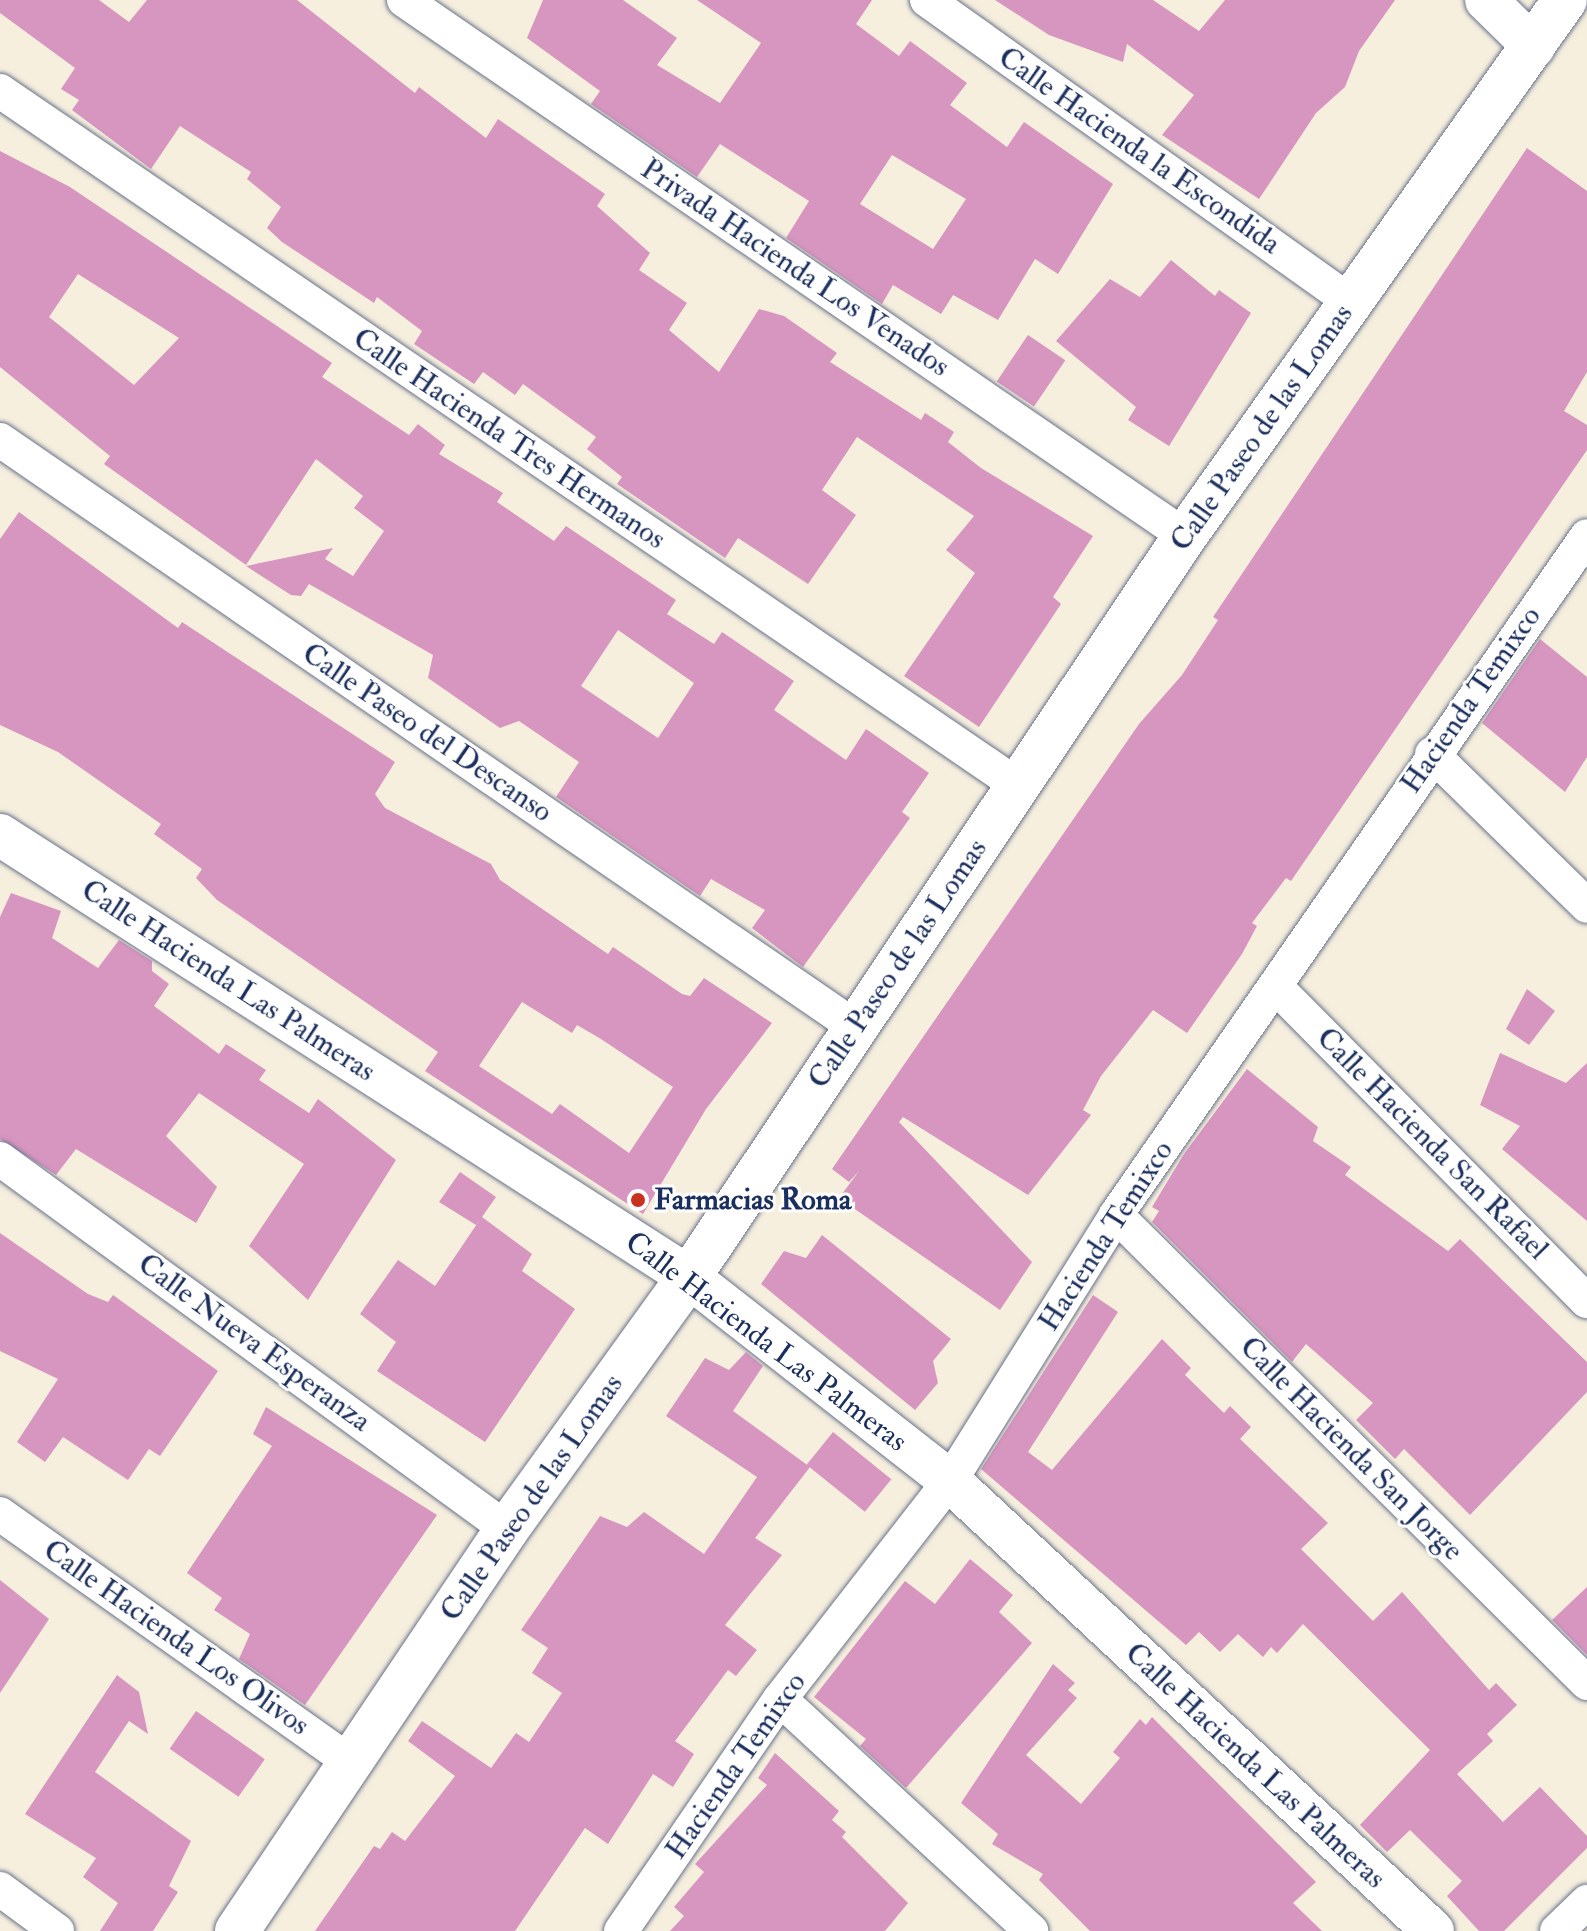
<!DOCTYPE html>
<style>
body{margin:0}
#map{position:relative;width:1587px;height:1931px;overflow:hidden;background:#f6efde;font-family:"IM FELL Double Pica",serif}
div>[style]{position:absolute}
.building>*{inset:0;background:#d796c0;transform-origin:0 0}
.roads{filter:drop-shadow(0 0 2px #68728b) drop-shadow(0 0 2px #68728b)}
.minor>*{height:34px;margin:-17px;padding:0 17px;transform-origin:17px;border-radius:17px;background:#fff}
.tertiary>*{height:42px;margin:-21px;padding:0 21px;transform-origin:21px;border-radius:21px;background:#fff}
.secondary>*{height:44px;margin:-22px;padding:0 22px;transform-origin:22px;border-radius:22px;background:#fff}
.dots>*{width:22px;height:22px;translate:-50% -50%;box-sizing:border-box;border:4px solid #fff;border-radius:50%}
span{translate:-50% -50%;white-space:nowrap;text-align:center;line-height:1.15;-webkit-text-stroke:6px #fff;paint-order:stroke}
.street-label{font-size:30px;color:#1b2f5e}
.poi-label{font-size:30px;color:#1b2f5e;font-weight:700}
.left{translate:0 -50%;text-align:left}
</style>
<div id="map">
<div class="building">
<i style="clip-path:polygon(0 0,99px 0,129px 22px,147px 0,297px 0,415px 93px,419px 87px,486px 138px,498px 119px,605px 194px,597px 206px,650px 253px,639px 270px,687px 303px,669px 330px,719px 372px,759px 309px,784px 316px,837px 353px,830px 362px,921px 420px,925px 413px,954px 432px,948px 442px,981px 468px,1093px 536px,1053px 597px,1061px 604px,979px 727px,904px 676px,975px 573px,946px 550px,974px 516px,857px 437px,822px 490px,856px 515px,808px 584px,738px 538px,725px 558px,617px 484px,622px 477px,587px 449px,596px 437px,523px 384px,515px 395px,483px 372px,474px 384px,414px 344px,422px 331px,377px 297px,374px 303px,282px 242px,267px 228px,281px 207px,247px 179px,251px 172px,180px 126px,151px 169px,72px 110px,79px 100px,61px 89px,75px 68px,0 13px)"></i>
<i style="clip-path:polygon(evenodd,543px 0,623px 0,677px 38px,657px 65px,720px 103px,761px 43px,697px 0,872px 0,856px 24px,899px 56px,910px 41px,967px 83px,950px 105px,1007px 147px,1024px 122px,1113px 184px,1058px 274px,1035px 259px,998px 320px,953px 295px,941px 314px,893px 285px,882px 304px,786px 238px,809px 201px,720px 144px,697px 177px,591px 104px,600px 91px,527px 38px,543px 0,892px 155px,966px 199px,933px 249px,860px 204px,892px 155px)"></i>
<i style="clip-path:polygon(995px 0,1153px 0,1199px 31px,1225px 0,1395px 0,1359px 51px,1345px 87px,1316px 113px,1259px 199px,1162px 135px,1194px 95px,1127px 44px,1123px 62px,1049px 35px)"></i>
<i style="clip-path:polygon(1527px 148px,1587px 191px,1587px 372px,1564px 411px,1587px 425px,1587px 450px,1291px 881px,1286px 878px,1252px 923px,1257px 926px,1242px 954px,1187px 1033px,1153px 1010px,1101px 1076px,1083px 1110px,1091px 1115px,1028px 1195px,903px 1117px,899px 1122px,1032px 1262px,1000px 1310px,839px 1198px,859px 1171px,849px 1182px,832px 1169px,1139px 724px,1182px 675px,1218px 620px,1213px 617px)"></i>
<i style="clip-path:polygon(evenodd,0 151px,70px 187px,332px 363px,322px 377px,409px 435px,418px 424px,445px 445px,439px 454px,503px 493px,497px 502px,554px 541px,566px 526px,676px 600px,667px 614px,714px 644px,722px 632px,794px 681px,774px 710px,846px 760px,866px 729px,929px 773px,902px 812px,910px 818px,803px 967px,752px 928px,765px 910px,711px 879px,700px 896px,556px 797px,579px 762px,519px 721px,500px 728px,428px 678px,433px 655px,309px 584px,301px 596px,291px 595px,246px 566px,333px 548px,325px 559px,353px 576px,384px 531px,354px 508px,363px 496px,316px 459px,246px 565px,104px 464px,110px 456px,0 367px,0 151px,78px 274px,179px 338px,134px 385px,49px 317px,78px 274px,0 151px,618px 630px,694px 683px,658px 738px,581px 686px,618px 630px)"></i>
<i style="clip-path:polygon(1171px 260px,1215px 296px,1219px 290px,1251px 313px,1169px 446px,1128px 420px,1136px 407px,1056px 341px,1110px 279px,1140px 297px)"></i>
<i style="left:1028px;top:335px;width:45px;height:56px;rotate:34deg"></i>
<i style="clip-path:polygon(evenodd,19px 512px,178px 628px,182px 622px,395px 762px,375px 794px,385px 808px,491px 864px,500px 880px,608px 954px,613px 947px,682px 994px,690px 996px,704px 978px,772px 1023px,706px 1109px,643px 1214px,425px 1071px,438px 1052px,217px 900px,196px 878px,202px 869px,154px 834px,161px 824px,58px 752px,0 725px,0 539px,19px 512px,522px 1002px,572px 1033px,577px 1025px,601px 1039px,673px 1087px,629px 1153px,560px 1104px,552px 1114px,479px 1066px,522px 1002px)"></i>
<i style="clip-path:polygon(1540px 639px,1587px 677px,1587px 757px,1565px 792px,1482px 723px)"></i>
<i style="clip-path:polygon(11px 893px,61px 911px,52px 938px,98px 968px,119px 940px,152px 961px,152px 971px,169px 984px,154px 1006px,219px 1054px,226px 1044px,266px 1070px,259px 1080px,309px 1113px,318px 1099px,396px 1160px,308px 1300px,249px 1246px,304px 1164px,199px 1093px,166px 1136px,217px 1187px,196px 1223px,76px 1149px,56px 1175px,0 1139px,0 917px)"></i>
<i style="clip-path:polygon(1527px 989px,1555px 1011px,1529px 1045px,1506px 1029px)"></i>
<i style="clip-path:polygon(1500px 1053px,1566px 1083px,1587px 1063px,1587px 1221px,1502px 1149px,1520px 1126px,1480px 1105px)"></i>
<i style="clip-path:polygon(1247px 1069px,1318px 1127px,1313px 1141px,1351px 1167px,1345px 1175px,1448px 1251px,1460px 1239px,1587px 1362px,1587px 1392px,1470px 1515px,1404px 1449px,1395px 1459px,1356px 1420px,1373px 1403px,1306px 1344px,1292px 1362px,1152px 1222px,1159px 1211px,1152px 1207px,1184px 1154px)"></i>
<i style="clip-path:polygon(460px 1172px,496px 1197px,482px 1217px,532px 1254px,522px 1271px,575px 1309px,485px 1442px,377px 1371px,396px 1342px,360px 1314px,398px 1260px,435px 1286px,481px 1218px,476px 1225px,439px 1202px)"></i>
<i style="clip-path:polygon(0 1233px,88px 1294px,108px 1302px,113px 1295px,218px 1371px,160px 1456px,149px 1449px,128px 1480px,63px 1437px,45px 1462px,17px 1442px,58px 1379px,0 1351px)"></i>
<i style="clip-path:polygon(822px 1235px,951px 1339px,933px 1361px,938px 1383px,915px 1410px,761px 1284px,784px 1251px,806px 1258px)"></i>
<i style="clip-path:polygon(1093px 1295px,1118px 1312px,1028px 1452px,1052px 1470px,1162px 1339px,1191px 1368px,1185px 1375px,1224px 1413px,1230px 1406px,1251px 1427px,1240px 1439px,1328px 1523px,1301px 1549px,1373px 1621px,1402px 1592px,1489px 1690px,1496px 1683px,1517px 1705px,1487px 1734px,1493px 1741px,1457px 1774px,1503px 1822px,1540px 1787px,1587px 1836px,1587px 1848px,1504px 1931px,1479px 1931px,1447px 1896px,1462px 1881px,1410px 1830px,1387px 1852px,1360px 1825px,1430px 1750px,1303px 1624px,1277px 1653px,1271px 1647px,1263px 1657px,1238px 1634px,1220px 1652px,1199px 1632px,1186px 1645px,981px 1469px)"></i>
<i style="clip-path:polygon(746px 1352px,763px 1366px,733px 1411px,810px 1467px,755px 1538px,782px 1555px,725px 1625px,757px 1650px,736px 1676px,728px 1670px,675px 1741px,694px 1754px,673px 1787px,653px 1774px,608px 1844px,585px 1828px,515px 1931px,315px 1931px,374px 1846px,380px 1849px,392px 1832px,405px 1841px,455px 1776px,408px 1741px,422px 1721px,491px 1768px,516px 1733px,529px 1742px,562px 1693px,532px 1673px,548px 1648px,521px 1630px,600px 1516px,627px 1527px,644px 1512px,704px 1554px,757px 1477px,666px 1416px,705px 1358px,729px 1370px)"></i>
<i style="clip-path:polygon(266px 1407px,437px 1515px,305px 1705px,239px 1659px,250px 1634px,214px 1610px,222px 1598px,187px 1573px,272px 1446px,253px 1434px)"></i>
<i style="left:833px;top:1432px;width:75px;height:42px;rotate:39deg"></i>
<i style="clip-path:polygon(970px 1559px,1013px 1595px,999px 1612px,1032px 1643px,906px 1788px,860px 1746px,866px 1739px,814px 1697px,905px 1581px,935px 1604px)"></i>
<i style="clip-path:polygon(0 1580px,49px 1619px,0 1693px)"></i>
<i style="clip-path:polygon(1587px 1587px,1587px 1655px,1552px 1620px)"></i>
<i style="clip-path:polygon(1053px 1664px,1075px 1683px,1068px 1690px,1077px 1698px,1026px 1755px,1081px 1804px,1120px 1758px,1113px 1752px,1140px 1719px,1146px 1725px,1152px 1717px,1316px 1882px,1293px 1903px,1322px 1931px,1090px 1931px,1039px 1880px,1043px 1874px,992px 1844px,998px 1834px,961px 1803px)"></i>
<i style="clip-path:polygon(117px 1675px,139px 1692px,148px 1734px,129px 1721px,95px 1772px,191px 1841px,169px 1886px,178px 1892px,153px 1931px,100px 1931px,118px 1903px,83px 1877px,96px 1858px,25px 1814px)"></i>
<i style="left:196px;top:1711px;width:84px;height:46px;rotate:35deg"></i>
<i style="clip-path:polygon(775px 1753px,839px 1811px,832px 1820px,846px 1832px,842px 1837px,908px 1903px,885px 1931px,670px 1931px,684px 1916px,674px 1907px,704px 1872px,695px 1864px,767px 1785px,758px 1778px)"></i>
</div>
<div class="roads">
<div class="minor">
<i style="left:404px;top:0;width:947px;rotate:34.46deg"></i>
<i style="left:927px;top:0;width:521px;rotate:35.46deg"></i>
<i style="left:0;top:91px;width:1233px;rotate:34.3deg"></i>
<i style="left:0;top:440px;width:1036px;rotate:34.46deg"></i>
<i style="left:1432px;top:754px;width:217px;rotate:44.4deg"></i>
<i style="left:1276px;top:987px;width:442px;rotate:45.3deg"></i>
<i style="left:0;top:1159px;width:628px;rotate:36.12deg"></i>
<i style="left:1116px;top:1215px;width:664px;rotate:44.82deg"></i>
<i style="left:0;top:1514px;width:431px;rotate:35.3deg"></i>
<i style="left:780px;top:1699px;width:342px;rotate:42.7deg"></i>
<i style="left:0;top:1889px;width:71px;rotate:36.4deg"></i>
<i style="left:621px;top:1931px;width:281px;rotate:-55.6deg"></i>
<i style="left:780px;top:1699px;width:276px;rotate:-52.1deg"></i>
<i style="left:950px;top:1481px;width:314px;rotate:-58deg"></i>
<i style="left:1116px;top:1215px;width:826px;rotate:-55.25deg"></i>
<i style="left:1557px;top:1931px;width:42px;rotate:-44deg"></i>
</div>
<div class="tertiary">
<i style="left:1486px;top:0;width:67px;rotate:44.4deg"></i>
<i style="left:0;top:835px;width:819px;rotate:32.68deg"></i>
<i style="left:689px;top:1277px;width:331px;rotate:38deg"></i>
<i style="left:950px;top:1481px;width:660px;rotate:42.97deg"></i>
</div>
<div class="secondary">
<i style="left:237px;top:1931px;width:484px;rotate:-56.1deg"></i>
<i style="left:507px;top:1529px;width:311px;rotate:-54.2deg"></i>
<i style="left:689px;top:1277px;width:892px;rotate:-56.2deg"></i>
<i style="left:1185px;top:536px;width:657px;rotate:-54.67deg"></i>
</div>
</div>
<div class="dots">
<i style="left:638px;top:1200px;background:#c8321e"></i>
</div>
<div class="street-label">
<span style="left:1139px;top:151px;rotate:35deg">Calle Hacienda la Escondida</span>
<span style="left:795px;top:268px;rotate:34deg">Privada Hacienda Los Venados</span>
<span style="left:1262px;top:428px;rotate:-55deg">Calle Paseo de las Lomas</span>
<span style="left:509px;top:439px;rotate:34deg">Calle Hacienda Tres Hermanos</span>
<span style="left:1471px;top:700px;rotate:-55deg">Hacienda Temixco</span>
<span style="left:427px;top:733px;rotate:34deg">Calle Paseo del Descanso</span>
<span style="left:898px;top:964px;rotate:-56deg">Calle Paseo de las Lomas</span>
<span style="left:228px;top:981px;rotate:33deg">Calle Hacienda Las Palmeras</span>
<span style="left:1432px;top:1144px;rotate:45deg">Calle Hacienda San Rafael</span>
<span style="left:1106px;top:1236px;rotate:-57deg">Hacienda Temixco</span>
<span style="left:766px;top:1342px;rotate:37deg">Calle Hacienda Las Palmeras</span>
<span style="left:254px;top:1343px;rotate:36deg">Calle Nueva Esperanza</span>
<span style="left:1351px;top:1449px;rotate:45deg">Calle Hacienda San Jorge</span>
<span style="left:532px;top:1498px;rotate:-55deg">Calle Paseo de las Lomas</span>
<span style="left:176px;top:1638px;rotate:35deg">Calle Hacienda Los Olivos</span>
<span style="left:736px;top:1766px;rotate:-55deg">Hacienda Temixco</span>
<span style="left:1255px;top:1766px;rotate:43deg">Calle Hacienda Las Palmeras</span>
</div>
<div class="poi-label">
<span class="left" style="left:654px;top:1200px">Farmacias Roma</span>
</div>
</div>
